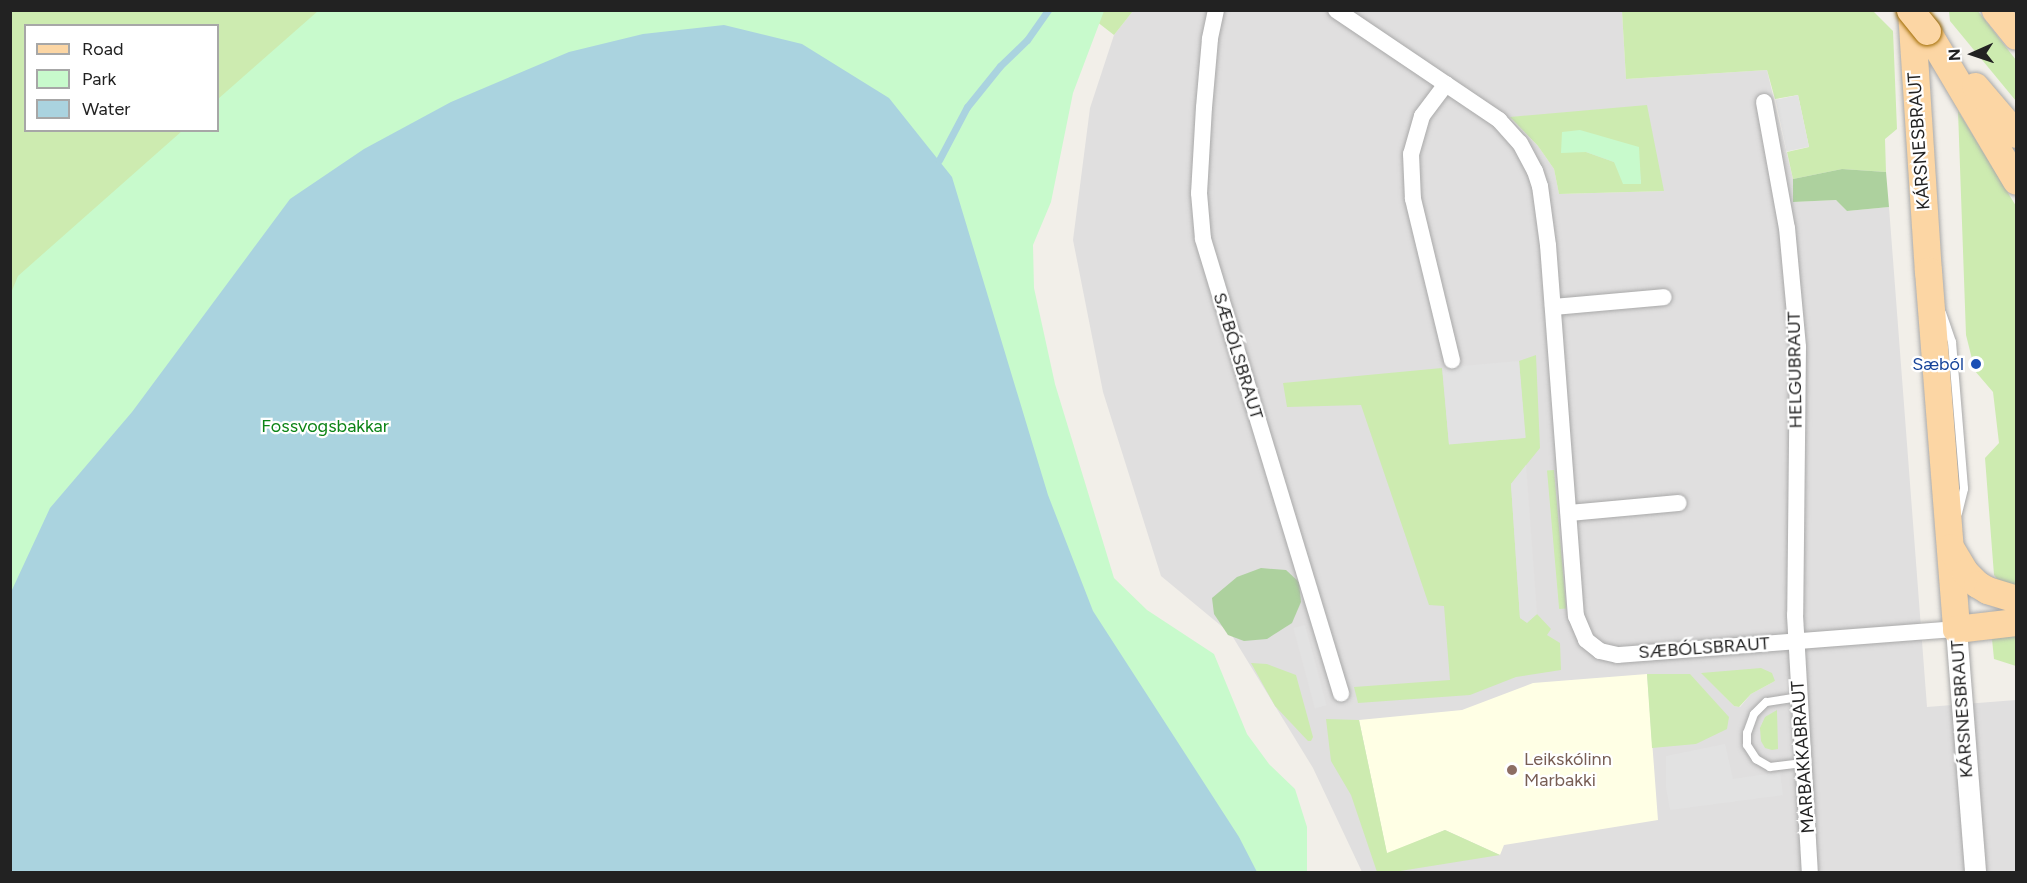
<!DOCTYPE html>
<meta charset="utf-8">
<style>
body{margin:0}
#map{position:relative;width:2027px;height:883px;overflow:hidden;background:#f2efe9;font-family:Figtree,sans-serif}
div>[style]{position:absolute}
.residential>*{inset:0;background:#e0dfdf}
.education>*{inset:0;background:#ffffe5}
.grass>*{inset:0;background:#cdebb0;transform-origin:0 0}
.forest>*{inset:0;background:#add19e}
.park>*{inset:0;background:#c8facc}
.parking>*{inset:0;background:#e2e2e2;transform-origin:0 0}
.water>*{inset:0;background:#aad3df}
.stream>*{height:7px;margin:-3.5px;padding:0 3.5px;transform-origin:3.5px;border-radius:3.5px;background:#aad3df}
.roads{filter:drop-shadow(0 0 2px #a9a9a9) drop-shadow(0 0 2px #a9a9a9)}
.service>*{height:8px;margin:-4px;padding:0 4px;transform-origin:4px;border-radius:4px;background:#fff}
.minor>*{height:16px;margin:-8px;padding:0 8px;transform-origin:8px;border-radius:8px;background:#fff}
.tertiary>*{height:21px;margin:-10.5px;padding:0 10.5px;transform-origin:10.5px;border-radius:10.5px;background:#fff}
.primary>*{height:27px;margin:-13.5px;padding:0 13.5px;transform-origin:13.5px;border-radius:13.5px;background:#fcd6a4}
.bridges{filter:drop-shadow(0 0 2px #a06b00) drop-shadow(0 0 2px #a06b00)}
.primary-bridge>*{height:27px;margin:-13.5px;padding:0 13.5px;transform-origin:13.5px;border-radius:13.5px;background:#fcd6a4}
.dots>*{width:16px;height:16px;translate:-50% -50%;box-sizing:border-box;border:3px solid #fff;border-radius:50%}
span{translate:-50% -50%;white-space:nowrap;text-align:center;line-height:1.15;-webkit-text-stroke:4.5px #fff;paint-order:stroke}
.street-label{font-size:18px;color:#222}
.transit-label{font-size:18px;color:#164399}
.right{translate:-100% -50%;text-align:right}
.park-label{font-size:18px;color:#0c8416}
.education-label{font-size:18px;color:#785e54}
.left{translate:0 -50%;text-align:left}
.frame{position:absolute;inset:0;border:12px solid #222;pointer-events:none}
.legend{position:absolute;left:24px;top:24px;width:195px;height:108px;box-sizing:border-box;background:#fff;border:2px solid #a7a7a7;margin:0;padding:8px 10px;list-style:none;font-size:18px;color:#222}
.legend li{display:flex;align-items:center;gap:12px;height:30px}
.legend b{width:30px;border:2px solid #a7a7a7}
.north{position:absolute;left:1943px;top:24px;width:60px;height:60px;-webkit-text-stroke:4px #fff;paint-order:stroke;rotate:267deg;font-size:16px;font-weight:700;line-height:24px;text-align:center;color:#222}
.north::after{content:'';display:block;margin:auto;width:21px;height:27px;background:#222;clip-path:polygon(50% 0,100% 100%,50% 72%,0 100%)}
</style>
<div id="map">
<div class="residential">
<i style="clip-path:polygon(evenodd,1539px 10px,1622px 11px,1626px 79px,1767px 70px,1793px 179px,1793px 202px,1836px 200px,1847px 211px,1889px 207px,1927px 707px,2016px 700px,2016px 872px,1362px 872px,1313px 768px,1231px 634px,1161px 576px,1103px 392px,1073px 240px,1090px 108px,1114px 35px,1133px 11px,1539px 10px,1510px 118px,1664px 191px,1559px 194px,1554px 169px,1538px 146px,1510px 118px,1539px 10px,1702px 673px,1775px 681px,1751px 694px,1740px 707px,1734px 706px,1702px 673px)"></i>
</div>
<div class="education">
<i style="clip-path:polygon(1647px 674px,1658px 820px,1504px 845px,1500px 855px,1445px 830px,1387px 854px,1359px 720px,1462px 710px,1533px 683px)"></i>
</div>
<div class="grass">
<i style="clip-path:polygon(evenodd,11px 11px,413px 11px,11px 522px,11px 11px,26px 26px,218px 26px,218px 130px,26px 130px,26px 26px)"></i>
<i style="clip-path:polygon(1083px 11px,1133px 11px,1114px 35px)"></i>
<i style="clip-path:polygon(1622px 11px,1873px 11px,1893px 31px,1897px 129px,1885px 139px,1886px 172px,1842px 169px,1793px 179px,1787px 152px,1809px 147px,1798px 95px,1775px 99px,1767px 70px,1626px 79px)"></i>
<i style="clip-path:polygon(1949px 11px,1978px 11px,2016px 60px,2016px 101px,1950px 21px)"></i>
<i style="clip-path:polygon(evenodd,1647px 105px,1664px 191px,1559px 194px,1554px 169px,1538px 146px,1510px 117px,1647px 105px,1638px 147px,1641px 184px,1614px 162px,1586px 152px,1638px 147px)"></i>
<i style="clip-path:polygon(1958px 111px,2016px 206px,2016px 588px,2004px 587px,1994px 575px,1985px 458px,1999px 443px,1993px 392px,1975px 371px,1966px 335px)"></i>
<i style="clip-path:polygon(1536px 355px,1540px 448px,1511px 484px,1520px 618px,1527px 622px,1537px 614px,1551px 629px,1547px 635px,1560px 643px,1561px 670px,1516px 677px,1470px 695px,1358px 703px,1354px 687px,1450px 680px,1444px 606px,1429px 605px,1361px 405px,1287px 407px,1283px 383px,1442px 368px,1449px 444px,1525px 438px,1519px 361px)"></i>
<i style="left:1554px;top:470px;width:139px;height:7px;rotate:85deg"></i>
<i style="clip-path:polygon(2016px 634px,2016px 666px,1994px 659px,1992px 639px)"></i>
<i style="clip-path:polygon(1251px 663px,1267px 664px,1296px 675px,1313px 737px,1311px 741px,1308px 741px,1275px 706px)"></i>
<i style="clip-path:polygon(1761px 668px,1772px 673px,1775px 681px,1751px 694px,1739px 707px,1734px 706px,1701px 673px)"></i>
<i style="clip-path:polygon(1647px 674px,1690px 674px,1729px 717px,1727px 729px,1696px 744px,1652px 748px)"></i>
<i style="clip-path:polygon(1777px 710px,1778px 749px,1772px 750px,1765px 748px,1761px 741px,1760px 728px,1765px 717px)"></i>
<i style="clip-path:polygon(1326px 719px,1359px 720px,1387px 853px,1445px 830px,1500px 855px,1394px 872px,1377px 872px,1351px 795px,1331px 761px)"></i>
</div>
<div class="forest">
<i style="clip-path:polygon(1842px 169px,1886px 172px,1889px 207px,1847px 211px,1836px 200px,1793px 202px,1793px 179px)"></i>
<i style="clip-path:polygon(1261px 568px,1286px 570px,1299px 582px,1301px 602px,1292px 623px,1267px 639px,1244px 641px,1228px 635px,1214px 614px,1212px 598px,1237px 577px)"></i>
</div>
<div class="park">
<i style="clip-path:polygon(318px 11px,1104px 11px,1073px 93px,1051px 202px,1033px 245px,1034px 288px,1055px 384px,1114px 578px,1147px 610px,1214px 654px,1247px 734px,1269px 764px,1295px 789px,1307px 827px,1307px 872px,11px 872px,11px 293px,18px 276px,182px 131px,218px 130px,218px 99px)"></i>
<i style="clip-path:polygon(1580px 130px,1639px 147px,1641px 184px,1623px 184px,1614px 162px,1586px 152px,1561px 153px,1562px 132px)"></i>
</div>
<div class="parking">
<i style="left:1798px;top:95px;width:53px;height:23px;rotate:78deg"></i>
<i style="left:1519px;top:361px;width:77px;height:77px;rotate:85deg"></i>
<i style="clip-path:polygon(1526px 465px,1537px 614px,1527px 623px,1520px 618px,1511px 484px)"></i>
<i style="left:1305px;top:625px;width:83px;height:12px;rotate:75deg"></i>
<i style="clip-path:polygon(1725px 744px,1733px 779px,1780px 772px,1783px 795px,1670px 810px,1666px 788px,1666px 756px)"></i>
</div>
<div class="water">
<i style="clip-path:polygon(724px 25px,802px 44px,889px 98px,952px 177px,1048px 495px,1093px 611px,1239px 837px,1257px 872px,11px 872px,11px 592px,50px 508px,132px 412px,290px 199px,364px 149px,451px 102px,569px 52px,643px 34px)"></i>
</div>
<div class="stream">
<i style="left:939px;top:160px;width:60px;rotate:-62.2deg"></i>
<i style="left:967px;top:107px;width:53px;rotate:-51.2deg"></i>
<i style="left:1000px;top:66px;width:37px;rotate:-44deg"></i>
<i style="left:1027px;top:40px;width:37px;rotate:-55deg"></i>
</div>
<div class="roads">
<div class="service">
<i style="left:1942px;top:313px;width:31px;rotate:71deg"></i>
<i style="left:1952px;top:342px;width:147px;rotate:85.3deg"></i>
<i style="left:1964px;top:489px;width:25px;rotate:104deg"></i>
<i style="left:1799px;top:697px;width:33px;rotate:171deg"></i>
<i style="left:1766px;top:702px;width:17px;rotate:135deg"></i>
<i style="left:1754px;top:714px;width:20px;rotate:110deg"></i>
<i style="left:1747px;top:733px;width:12px;rotate:90deg"></i>
<i style="left:1747px;top:745px;width:17px;rotate:57deg"></i>
<i style="left:1756px;top:759px;width:16px;rotate:30deg"></i>
<i style="left:1770px;top:767px;width:33px;rotate:-7deg"></i>
</div>
<div class="minor">
<i style="left:1216px;top:10px;width:30px;rotate:102deg"></i>
<i style="left:1210px;top:39px;width:68px;rotate:95deg"></i>
<i style="left:1204px;top:107px;width:86px;rotate:93.3deg"></i>
<i style="left:1199px;top:193px;width:46px;rotate:85deg"></i>
<i style="left:1203px;top:239px;width:475px;rotate:73.1deg"></i>
<i style="left:1336px;top:10px;width:197px;rotate:34deg"></i>
<i style="left:1499px;top:120px;width:31px;rotate:48deg"></i>
<i style="left:1520px;top:143px;width:32px;rotate:62deg"></i>
<i style="left:1535px;top:171px;width:16px;rotate:72deg"></i>
<i style="left:1540px;top:186px;width:60px;rotate:82.3deg"></i>
<i style="left:1548px;top:245px;width:372px;rotate:85.7deg"></i>
<i style="left:1576px;top:616px;width:26px;rotate:67deg"></i>
<i style="left:1586px;top:640px;width:18px;rotate:38deg"></i>
<i style="left:1600px;top:651px;width:18px;rotate:13deg"></i>
<i style="left:1618px;top:655px;width:339px;rotate:-4.4deg"></i>
<i style="left:1446px;top:84px;width:40px;rotate:127deg"></i>
<i style="left:1422px;top:116px;width:40px;rotate:106deg"></i>
<i style="left:1411px;top:154px;width:45px;rotate:87.5deg"></i>
<i style="left:1413px;top:199px;width:166px;rotate:76.4deg"></i>
<i style="left:1764px;top:102px;width:128px;rotate:79.7deg"></i>
<i style="left:1787px;top:228px;width:120px;rotate:84.7deg"></i>
<i style="left:1798px;top:347px;width:268px;rotate:90.6deg"></i>
<i style="left:1795px;top:615px;width:257px;rotate:86.7deg"></i>
<i style="left:1553px;top:307px;width:111px;rotate:-5.1deg"></i>
<i style="left:1569px;top:513px;width:110px;rotate:-5.2deg"></i>
</div>
<div class="tertiary">
<i style="left:1956px;top:629px;width:244px;rotate:85.5deg"></i>
</div>
<div class="primary">
<i style="left:1911px;top:10px;width:262px;rotate:86.3deg"></i>
<i style="left:1928px;top:271px;width:359px;rotate:85.5deg"></i>
<i style="left:1956px;top:629px;width:60px;rotate:-6.7deg"></i>
<i style="left:1995px;top:10px;width:33px;rotate:51deg"></i>
<i style="left:1927px;top:31px;width:174px;rotate:59.3deg"></i>
<i style="left:1975px;top:86px;width:63px;rotate:49.5deg"></i>
<i style="left:1950px;top:547px;width:29px;rotate:59deg"></i>
<i style="left:1965px;top:572px;width:17px;rotate:45deg"></i>
<i style="left:1977px;top:584px;width:12px;rotate:31deg"></i>
<i style="left:1987px;top:590px;width:30px;rotate:17deg"></i>
</div>
</div>
<div class="bridges">
<div class="primary-bridge">
<i style="left:1910px;top:10px;width:27px;rotate:51deg"></i>
</div>
</div>
<div class="dots">
<i style="left:1976px;top:364px;background:#1a4fb4"></i>
<i style="left:1512px;top:770px;background:#8d6e63"></i>
</div>
<div class="street-label">
<span style="left:1919px;top:141px;rotate:-94deg">KÁRSNESBRAUT</span>
<span style="left:1238px;top:356px;rotate:73deg">SÆBÓLSBRAUT</span>
<span style="left:1795px;top:370px;rotate:-91deg">HELGUBRAUT</span>
<span style="left:1704px;top:648px;rotate:-4deg">SÆBÓLSBRAUT</span>
<span style="left:1962px;top:709px;rotate:-94deg">KÁRSNESBRAUT</span>
<span style="left:1803px;top:757px;rotate:-94deg">MARBAKKABRAUT</span>
</div>
<div class="transit-label">
<span class="right" style="left:1964px;top:364px">Sæból</span>
</div>
<div class="park-label">
<span style="left:325px;top:426px">Fossvogsbakkar</span>
</div>
<div class="education-label">
<span class="left" style="left:1524px;top:770px">Leikskólinn<br>Marbakki</span>
</div>
<div class="frame"></div>
<ul class="legend">
<li><b style="height:8px;background:#fcd6a4"></b>Road</li>
<li><b style="height:16px;background:#c8facc"></b>Park</li>
<li><b style="height:16px;background:#aad3df"></b>Water</li>
</ul>
<div class="north">N</div>
</div>
